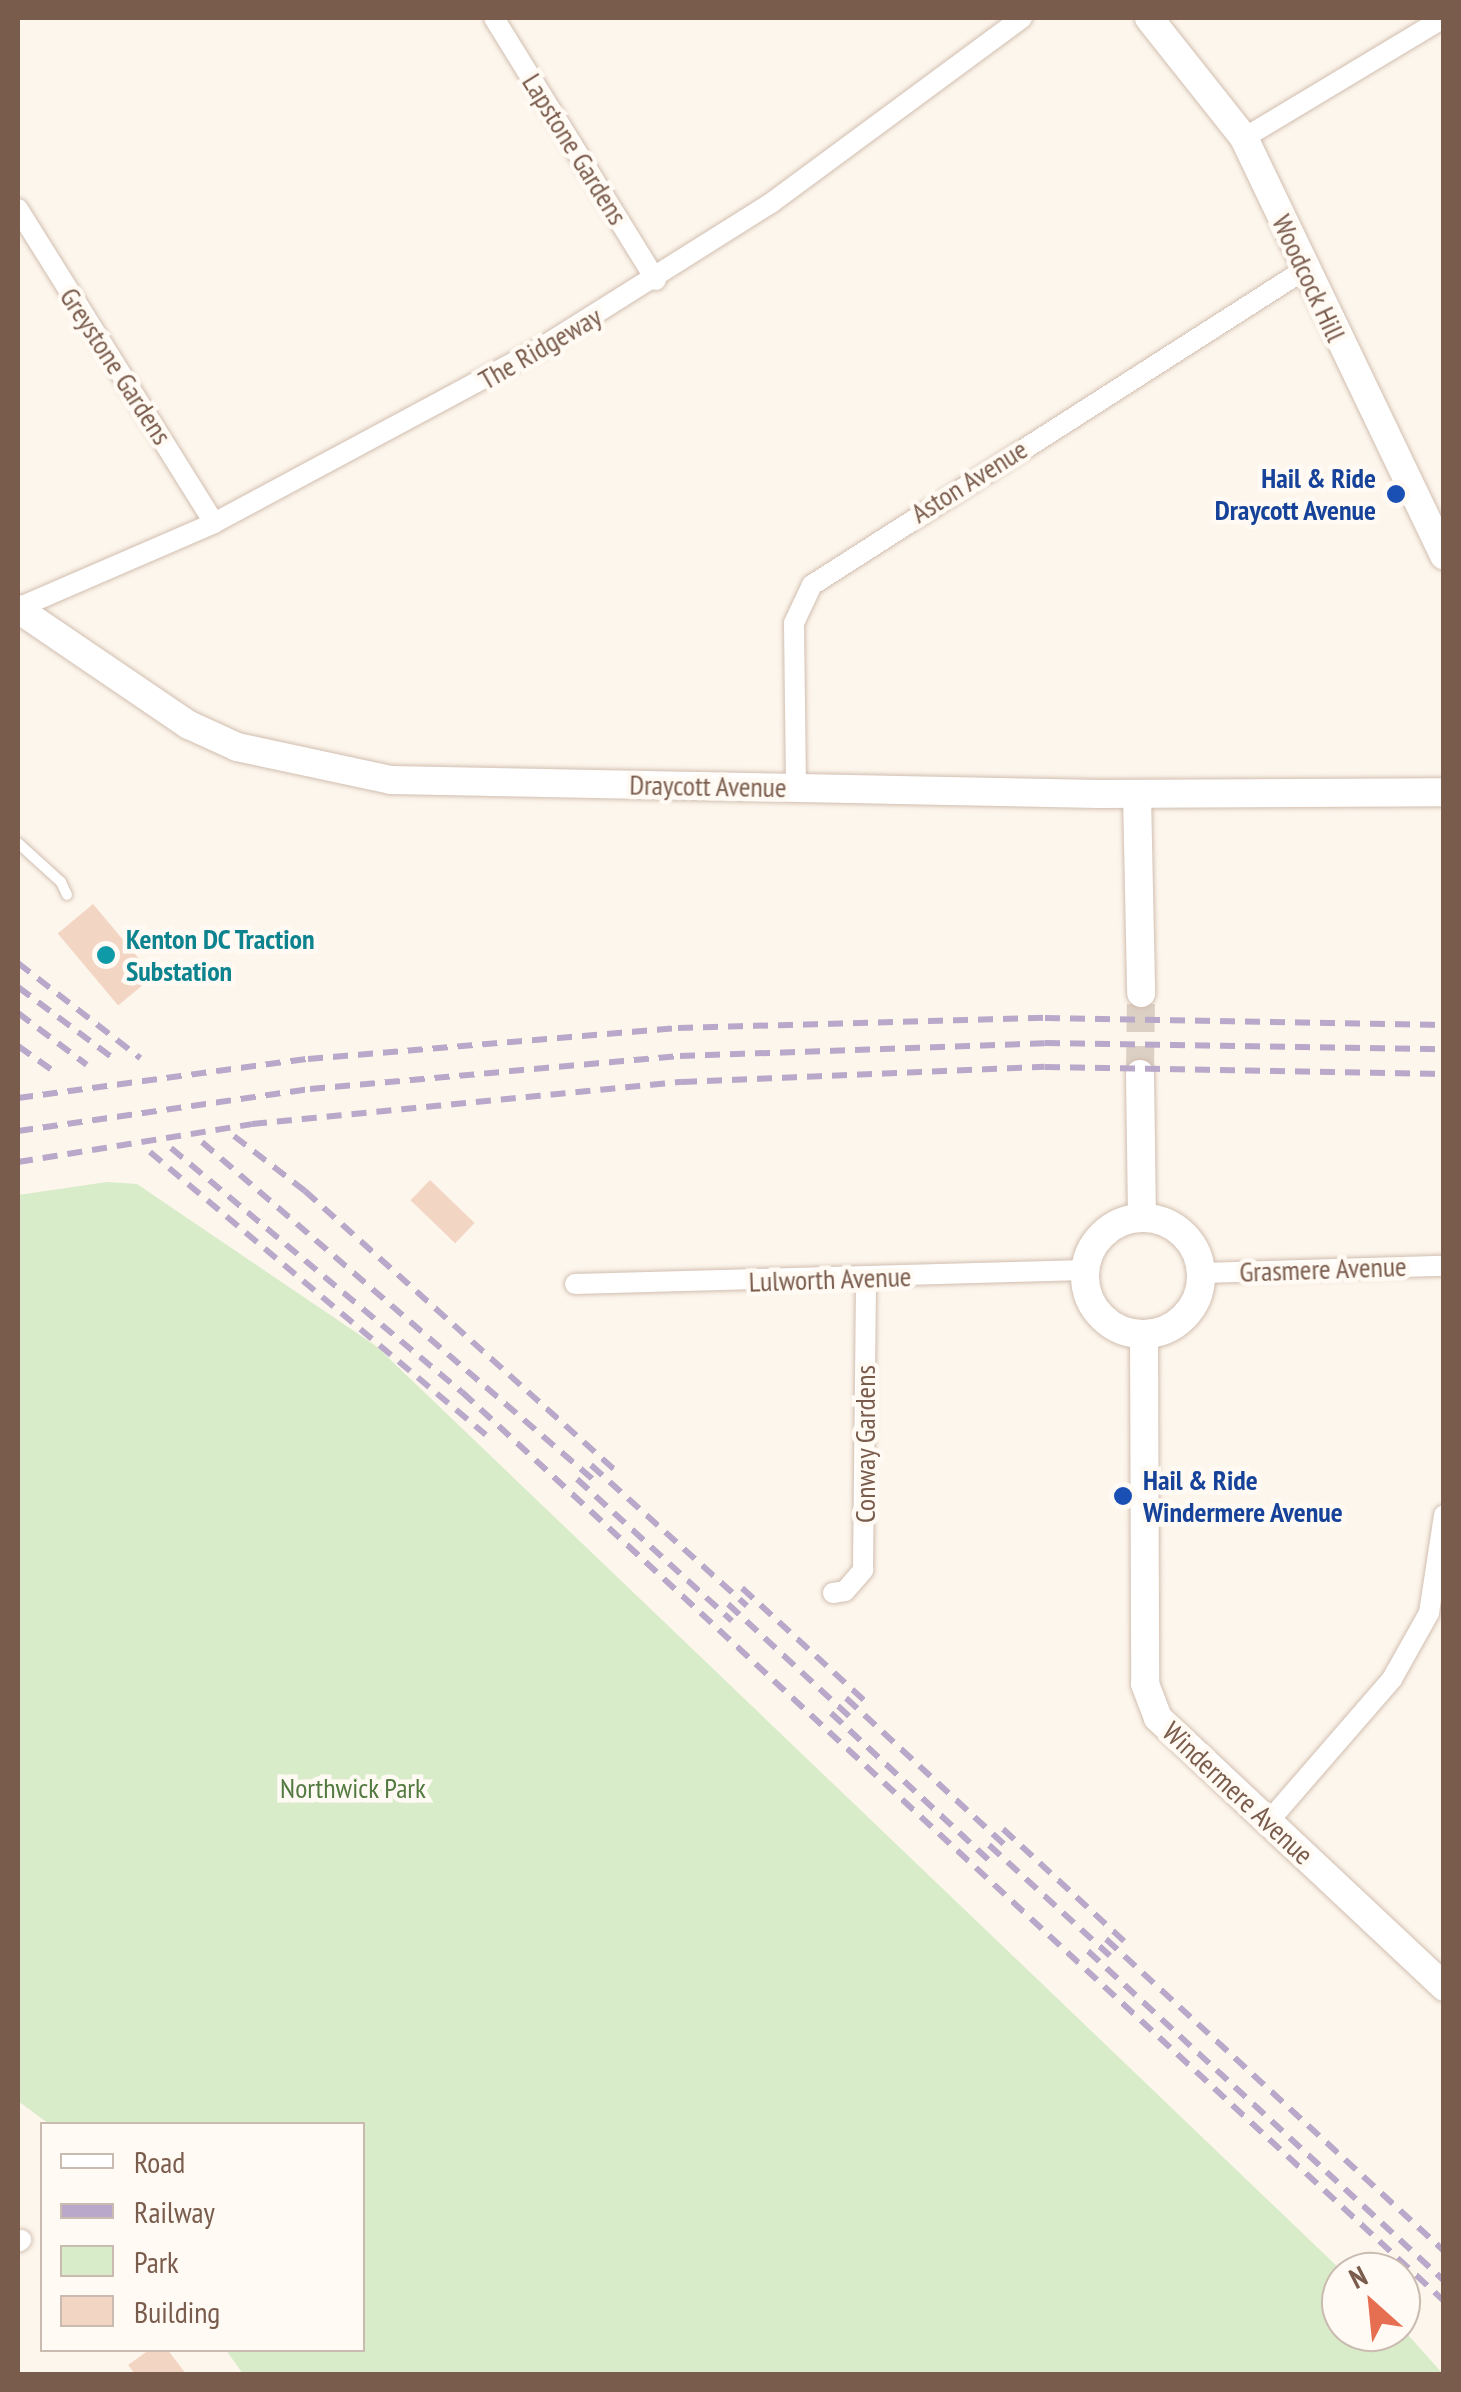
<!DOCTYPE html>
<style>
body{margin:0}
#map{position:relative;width:1461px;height:2392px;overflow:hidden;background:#fdf6ec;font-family:"PT Sans Narrow",sans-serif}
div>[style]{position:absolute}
.green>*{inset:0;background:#d8ecc9}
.building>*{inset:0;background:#f3d5c3;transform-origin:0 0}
.secondary-tunnel>*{height:28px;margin-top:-14px;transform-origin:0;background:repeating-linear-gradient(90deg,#dcd0c4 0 28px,transparent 0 42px)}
.roads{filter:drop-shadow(0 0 2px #d1beb0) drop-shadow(0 0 2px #d1beb0)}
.lane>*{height:10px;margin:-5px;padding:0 5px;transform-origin:5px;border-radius:5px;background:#fff}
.street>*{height:20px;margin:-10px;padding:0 10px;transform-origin:10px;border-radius:10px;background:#fff}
.secondary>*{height:28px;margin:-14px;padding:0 14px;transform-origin:14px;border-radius:14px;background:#fff}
.secondary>.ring{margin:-14px;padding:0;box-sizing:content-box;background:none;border:28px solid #fff;border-radius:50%}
.rail>*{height:6px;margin-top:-3px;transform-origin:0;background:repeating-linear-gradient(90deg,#b9a8c9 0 15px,transparent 0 25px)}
.dots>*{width:28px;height:28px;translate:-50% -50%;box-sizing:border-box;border:5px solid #fffaf3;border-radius:50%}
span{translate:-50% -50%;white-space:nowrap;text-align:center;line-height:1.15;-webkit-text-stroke:9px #fffaf3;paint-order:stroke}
.street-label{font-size:28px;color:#7a5c4d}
.transit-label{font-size:28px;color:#164399;font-weight:700}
.right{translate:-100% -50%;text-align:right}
.left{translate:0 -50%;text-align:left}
.culture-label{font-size:28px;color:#0d838f;font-weight:700}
.park-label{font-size:28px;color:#537a41}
.frame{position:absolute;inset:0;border:20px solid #7a5c4d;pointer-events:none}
.legend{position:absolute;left:40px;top:2122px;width:325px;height:230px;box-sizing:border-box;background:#fffaf3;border:2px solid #cabbb1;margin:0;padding:12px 18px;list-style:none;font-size:30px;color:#7a5c4d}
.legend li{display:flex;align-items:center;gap:20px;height:50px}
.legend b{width:50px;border:2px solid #cabbb1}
.north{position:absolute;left:1321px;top:2252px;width:100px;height:100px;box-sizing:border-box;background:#fffaf3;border:2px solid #cabbb1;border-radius:50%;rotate:333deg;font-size:28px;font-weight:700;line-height:40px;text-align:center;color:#7a5c4d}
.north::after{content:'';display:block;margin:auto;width:35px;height:45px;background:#e76f51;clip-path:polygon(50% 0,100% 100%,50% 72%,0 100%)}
</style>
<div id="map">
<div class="green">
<i style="clip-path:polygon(107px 1182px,137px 1184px,376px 1346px,1343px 2272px,1341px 2332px,1401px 2332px,1401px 2327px,1443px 2374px,243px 2374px,226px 2350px,362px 2350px,362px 2124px,49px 2124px,18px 2101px,18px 1195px)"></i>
</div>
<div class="building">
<i style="left:93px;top:904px;width:94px;height:46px;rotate:50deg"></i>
<i style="left:430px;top:1180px;width:62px;height:28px;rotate:44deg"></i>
<i style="clip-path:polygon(149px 2350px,168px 2350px,186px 2374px,135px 2374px,128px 2365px)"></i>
</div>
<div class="secondary-tunnel">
<i style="left:1140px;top:1074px;width:81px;rotate:-89.3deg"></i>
</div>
<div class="roads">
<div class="lane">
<i style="left:18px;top:843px;width:58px;rotate:42.2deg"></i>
<i style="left:61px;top:882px;width:14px;rotate:65deg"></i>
</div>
<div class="street">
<i style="left:494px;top:18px;width:308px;rotate:58.3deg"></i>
<i style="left:1244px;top:138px;width:233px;rotate:-31deg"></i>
<i style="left:18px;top:209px;width:370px;rotate:58deg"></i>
<i style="left:18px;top:608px;width:214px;rotate:-23.4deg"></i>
<i style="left:214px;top:523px;width:374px;rotate:-28.2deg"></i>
<i style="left:544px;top:346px;width:268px;rotate:-32.2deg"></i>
<i style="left:771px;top:203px;width:312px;rotate:-36.4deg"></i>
<i style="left:796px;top:788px;width:165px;rotate:-90.7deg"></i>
<i style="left:794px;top:623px;width:42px;rotate:-64.7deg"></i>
<i style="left:812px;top:585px;width:584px;rotate:-32.63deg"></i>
<i style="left:1202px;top:1273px;width:242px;rotate:-1.7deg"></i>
<i style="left:575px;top:1284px;width:510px;rotate:-1.57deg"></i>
<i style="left:833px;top:1593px;width:12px;rotate:-9deg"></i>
<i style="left:845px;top:1591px;width:28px;rotate:-49deg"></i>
<i style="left:863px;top:1570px;width:292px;rotate:-89.4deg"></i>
<i style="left:1269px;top:1821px;width:188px;rotate:-49.1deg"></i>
<i style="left:1392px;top:1679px;width:76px;rotate:-60.7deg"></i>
<i style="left:1429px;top:1613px;width:99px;rotate:-81.3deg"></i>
<i style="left:18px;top:2242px;width:4px;rotate:-34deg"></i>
</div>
<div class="secondary">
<i style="left:1149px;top:18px;width:153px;rotate:51.6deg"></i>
<i style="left:1244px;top:138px;width:463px;rotate:64.4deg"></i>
<i style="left:18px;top:609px;width:207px;rotate:34.2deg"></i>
<i style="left:189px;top:725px;width:53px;rotate:24.6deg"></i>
<i style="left:237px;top:747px;width:157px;rotate:12.1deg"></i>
<i style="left:391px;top:780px;width:708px;rotate:1.13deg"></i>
<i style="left:1099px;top:794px;width:345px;rotate:-0.3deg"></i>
<i style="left:1137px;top:794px;width:199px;rotate:88.8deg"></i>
<i style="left:1140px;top:1074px;width:144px;rotate:89.2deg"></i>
<i class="ring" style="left:1085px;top:1218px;width:88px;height:88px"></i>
<i style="left:1144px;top:1334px;width:350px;rotate:89.8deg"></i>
<i style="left:1145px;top:1684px;width:36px;rotate:69deg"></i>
<i style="left:1158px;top:1718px;width:393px;rotate:43.2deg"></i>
</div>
</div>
<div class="rail">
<i style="left:18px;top:963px;width:155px;rotate:37.9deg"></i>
<i style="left:18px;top:987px;width:124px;rotate:36.8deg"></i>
<i style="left:18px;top:1013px;width:86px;rotate:37deg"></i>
<i style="left:18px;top:1046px;width:42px;rotate:35.2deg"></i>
<i style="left:18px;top:1098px;width:293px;rotate:-7.7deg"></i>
<i style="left:308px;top:1059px;width:371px;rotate:-4.8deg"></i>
<i style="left:678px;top:1028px;width:367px;rotate:-1.6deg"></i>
<i style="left:1045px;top:1018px;width:399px;rotate:1deg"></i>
<i style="left:18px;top:1131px;width:295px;rotate:-8.2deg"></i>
<i style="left:310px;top:1089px;width:371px;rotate:-5.1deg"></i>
<i style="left:680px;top:1056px;width:365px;rotate:-2deg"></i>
<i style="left:1045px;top:1043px;width:399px;rotate:0.9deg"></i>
<i style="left:234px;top:1136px;width:90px;rotate:37.8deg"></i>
<i style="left:305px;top:1191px;width:416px;rotate:42deg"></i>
<i style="left:202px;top:1142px;width:520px;rotate:40.79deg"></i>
<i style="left:171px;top:1148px;width:380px;rotate:40deg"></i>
<i style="left:462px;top:1392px;width:1338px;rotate:42.79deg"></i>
<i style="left:150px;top:1152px;width:439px;rotate:40.1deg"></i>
<i style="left:18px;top:1162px;width:237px;rotate:-9.2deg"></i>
<i style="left:252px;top:1124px;width:432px;rotate:-5.6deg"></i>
<i style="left:682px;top:1082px;width:363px;rotate:-2.4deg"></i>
<i style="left:1045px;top:1067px;width:399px;rotate:1deg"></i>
<i style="left:591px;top:1465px;width:210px;rotate:42.1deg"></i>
<i style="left:577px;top:1479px;width:210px;rotate:42.5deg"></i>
<i style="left:742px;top:1588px;width:166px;rotate:42.6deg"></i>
<i style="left:728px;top:1604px;width:165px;rotate:42.8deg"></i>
<i style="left:846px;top:1698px;width:219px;rotate:42.8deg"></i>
<i style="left:831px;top:1713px;width:220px;rotate:43deg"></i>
<i style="left:1003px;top:1829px;width:165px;rotate:42.8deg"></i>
<i style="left:989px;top:1845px;width:164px;rotate:42.5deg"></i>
<i style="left:1106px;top:1939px;width:460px;rotate:42.7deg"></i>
<i style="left:1088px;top:1951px;width:485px;rotate:42.8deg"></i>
</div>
<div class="dots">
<i style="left:1396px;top:494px;background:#1a4fb4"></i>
<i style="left:106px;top:955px;background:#0f9aa8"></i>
<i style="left:1123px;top:1496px;background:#1a4fb4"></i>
</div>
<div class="street-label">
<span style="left:575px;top:149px;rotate:58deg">Lapstone Gardens</span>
<span style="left:1309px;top:278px;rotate:65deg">Woodcock Hill</span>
<span style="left:540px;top:348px;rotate:-30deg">The Ridgeway</span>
<span style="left:116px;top:366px;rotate:57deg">Greystone Gardens</span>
<span style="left:969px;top:481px;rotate:-32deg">Aston Avenue</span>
<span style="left:708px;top:786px;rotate:1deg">Draycott Avenue</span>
<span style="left:1323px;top:1269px;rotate:-2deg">Grasmere Avenue</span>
<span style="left:830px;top:1279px;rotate:-2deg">Lulworth Avenue</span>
<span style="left:865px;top:1444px;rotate:-90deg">Conway Gardens</span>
<span style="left:1238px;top:1793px;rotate:43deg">Windermere Avenue</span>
</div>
<div class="transit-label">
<span class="right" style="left:1376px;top:494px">Hail &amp; Ride<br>Draycott Avenue</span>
<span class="left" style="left:1143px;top:1496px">Hail &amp; Ride<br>Windermere Avenue</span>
</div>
<div class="culture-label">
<span class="left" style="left:126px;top:955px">Kenton DC Traction<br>Substation</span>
</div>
<div class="park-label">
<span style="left:353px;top:1788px">Northwick Park</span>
</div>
<div class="frame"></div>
<ul class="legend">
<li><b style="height:12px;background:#fff"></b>Road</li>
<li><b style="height:12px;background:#b9a8c9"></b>Railway</li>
<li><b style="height:28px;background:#d8ecc9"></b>Park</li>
<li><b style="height:28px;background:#f3d5c3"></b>Building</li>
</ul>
<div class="north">N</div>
</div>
